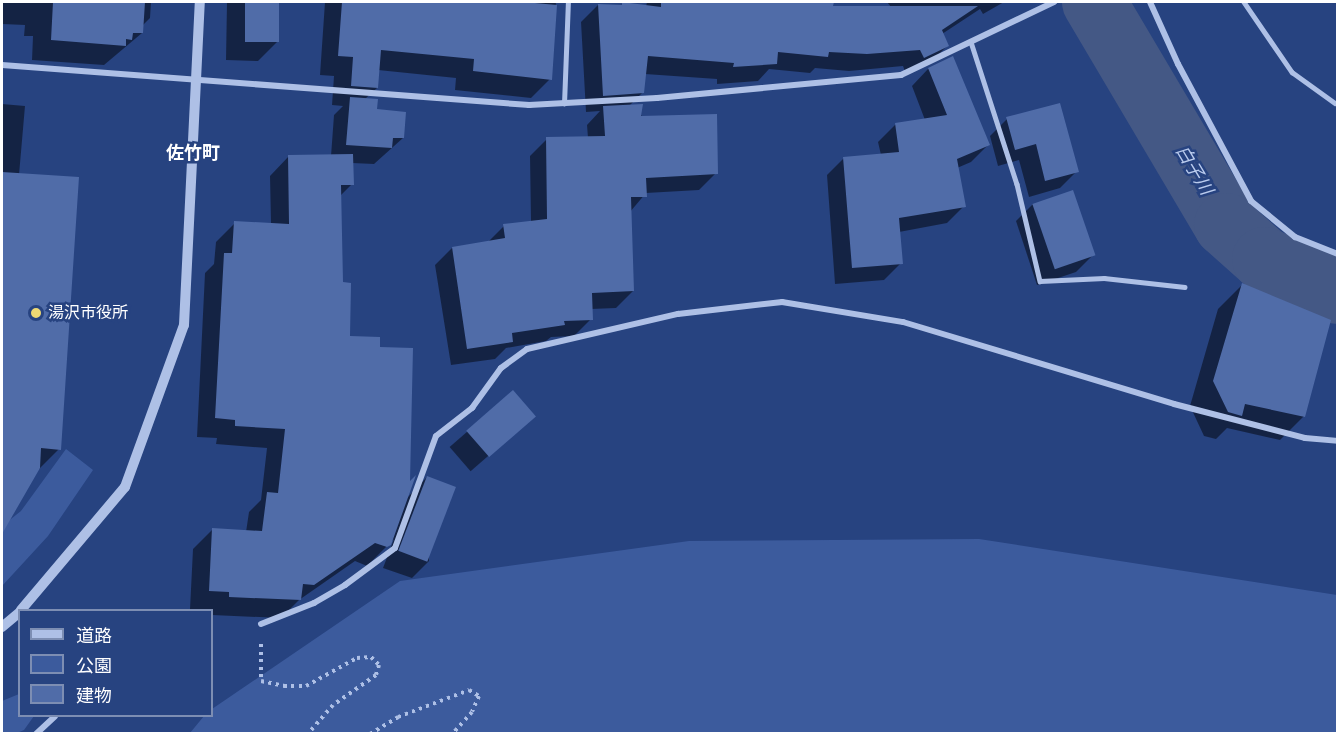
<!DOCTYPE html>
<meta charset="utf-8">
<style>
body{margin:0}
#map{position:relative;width:1339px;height:735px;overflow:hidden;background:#274380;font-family:Roboto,"Noto Sans JP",sans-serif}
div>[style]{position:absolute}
.green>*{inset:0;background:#3c5b9d}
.shadow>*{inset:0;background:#0007;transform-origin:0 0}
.river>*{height:64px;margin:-32px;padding:0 32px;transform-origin:32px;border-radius:32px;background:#445885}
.building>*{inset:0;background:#506ca8;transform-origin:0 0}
.path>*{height:4px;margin-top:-2px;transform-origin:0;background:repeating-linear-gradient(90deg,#aec0e6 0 3px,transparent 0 7.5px)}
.service>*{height:4.5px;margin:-2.25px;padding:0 2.25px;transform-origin:2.25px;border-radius:2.25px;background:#aec0e6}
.minor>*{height:6px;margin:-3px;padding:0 3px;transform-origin:3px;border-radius:3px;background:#aec0e6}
.tertiary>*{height:10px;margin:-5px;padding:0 5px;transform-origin:5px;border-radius:5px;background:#aec0e6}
.dots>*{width:16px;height:16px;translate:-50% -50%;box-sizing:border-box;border:3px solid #274380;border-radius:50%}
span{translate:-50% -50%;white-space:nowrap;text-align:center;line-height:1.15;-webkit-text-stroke:5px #274380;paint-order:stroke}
.poi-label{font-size:16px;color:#fff}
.left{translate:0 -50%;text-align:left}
.neighbourhood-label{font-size:18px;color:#fff;font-weight:700}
.water-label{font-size:18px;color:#bacbed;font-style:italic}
.frame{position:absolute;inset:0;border:3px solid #fff;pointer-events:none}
.legend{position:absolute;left:18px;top:609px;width:195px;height:108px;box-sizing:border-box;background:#274380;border:2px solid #7d8eb3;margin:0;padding:8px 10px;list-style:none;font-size:18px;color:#fff}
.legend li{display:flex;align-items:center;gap:12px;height:30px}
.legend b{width:30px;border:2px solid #7d8eb3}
</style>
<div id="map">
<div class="green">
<i style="clip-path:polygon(66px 449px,93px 470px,48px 536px,2px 586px,2px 526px,21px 511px)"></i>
<i style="clip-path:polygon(979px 539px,1337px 595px,1337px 733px,190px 733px,204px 716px,212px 716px,212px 709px,400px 581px,689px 541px)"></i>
<i style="clip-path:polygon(19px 694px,20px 716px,34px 716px,24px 730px,17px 733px,2px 733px,2px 701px)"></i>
</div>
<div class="shadow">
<i style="clip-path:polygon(2px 2px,151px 2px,150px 18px,142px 26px,142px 33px,104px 65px,32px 60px,33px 36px,24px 36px,25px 25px,2px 24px)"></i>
<i style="clip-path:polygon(227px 2px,277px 2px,277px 42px,258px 61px,226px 60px)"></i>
<i style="clip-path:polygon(325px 2px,556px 2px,550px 79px,531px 98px,455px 90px,456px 78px,378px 70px,377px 88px,365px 99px,403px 138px,374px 164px,352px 163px,352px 184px,340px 196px,342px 284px,348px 337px,378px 348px,406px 499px,427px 477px,429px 561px,412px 578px,383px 568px,394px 539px,367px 566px,355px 561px,299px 600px,281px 618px,212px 615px,212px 610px,190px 609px,193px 549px,212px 530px,246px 532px,249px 512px,261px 500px,267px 448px,216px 444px,217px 438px,197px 437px,205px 273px,214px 264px,216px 242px,235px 223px,271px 224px,270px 176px,289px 156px,331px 156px,334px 115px,343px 106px,332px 105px,334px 76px,320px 75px)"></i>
<i style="clip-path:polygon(647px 2px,832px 2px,832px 7px,891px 7px,887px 2px,1004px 2px,983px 14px,980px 9px,942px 34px,947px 46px,930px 63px,906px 74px,903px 66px,849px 71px,815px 68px,810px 73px,769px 69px,758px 81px,717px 84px,717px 79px,645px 74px,642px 93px,629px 106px,716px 173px,699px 190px,646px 193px,630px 212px,633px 291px,616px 308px,591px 309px,591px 319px,574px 336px,551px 337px,546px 341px,506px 348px,495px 359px,451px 365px,435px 265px,452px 248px,487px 243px,504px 226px,531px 222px,530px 156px,547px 139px,588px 138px,587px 125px,600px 111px,586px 112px,581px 22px,598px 5px,646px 7px)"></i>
<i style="clip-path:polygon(952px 58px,988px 145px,971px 162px,957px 168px,964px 206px,947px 223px,899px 232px,901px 263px,884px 280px,835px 284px,827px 175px,844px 158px,881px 155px,878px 142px,895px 125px,925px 120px,912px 86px,928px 69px)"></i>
<i style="clip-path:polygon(2px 104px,25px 106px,19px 175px,59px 449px,35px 473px,17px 505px,2px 521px)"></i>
<i style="clip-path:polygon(1007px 119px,1077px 171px,1060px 188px,1029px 197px,1019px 160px,998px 166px,990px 136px)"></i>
<i style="clip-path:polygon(1033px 204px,1093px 255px,1076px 272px,1037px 285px,1016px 221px)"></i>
<i style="clip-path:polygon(1242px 285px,1304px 416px,1280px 440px,1227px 428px,1216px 439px,1204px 436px,1190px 406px,1218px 309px)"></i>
<i style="left:513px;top:392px;width:32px;height:84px;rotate:49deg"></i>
</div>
<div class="river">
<i style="left:1094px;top:2px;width:259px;rotate:59.4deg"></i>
<i style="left:1226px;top:225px;width:51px;rotate:41.8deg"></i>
<i style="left:1264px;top:259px;width:81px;rotate:24deg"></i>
</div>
<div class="building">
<i style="clip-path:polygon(53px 2px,145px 2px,143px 33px,133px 33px,132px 40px,126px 39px,126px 46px,51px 40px)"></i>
<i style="left:245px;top:2px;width:34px;height:40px"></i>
<i style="clip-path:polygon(342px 2px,524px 2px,557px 5px,552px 80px,473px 71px,474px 59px,381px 50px,378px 88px,351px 86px,353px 57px,338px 56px)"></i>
<i style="clip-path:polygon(622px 2px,661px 7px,661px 2px,834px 2px,833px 6px,978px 6px,942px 30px,949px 46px,924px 58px,920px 50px,867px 54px,829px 52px,828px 57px,778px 52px,777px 64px,733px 67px,734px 63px,648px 56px,644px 93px,603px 96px,598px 4px,622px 5px)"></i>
<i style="clip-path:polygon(953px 56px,990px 145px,957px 159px,966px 207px,899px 218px,903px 264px,852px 268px,843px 157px,899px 152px,895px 123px,947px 115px,928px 68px)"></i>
<i style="clip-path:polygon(350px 97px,378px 99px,377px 109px,406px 112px,404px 138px,393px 138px,392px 148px,346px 145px)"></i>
<i style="clip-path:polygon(1060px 103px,1079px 172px,1045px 181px,1036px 144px,1015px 150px,1006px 117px)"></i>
<i style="clip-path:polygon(643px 104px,641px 116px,717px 114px,718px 174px,646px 178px,647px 197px,631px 197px,634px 291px,592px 293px,593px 320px,564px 321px,565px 325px,512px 333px,513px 342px,467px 349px,452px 247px,505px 238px,503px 224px,547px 219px,546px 137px,605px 136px,603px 106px)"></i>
<i style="clip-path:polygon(353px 154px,354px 185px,341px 185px,343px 282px,351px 283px,350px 336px,380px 337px,380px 347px,413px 348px,410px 481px,416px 475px,391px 545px,387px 547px,375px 543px,314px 585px,303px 584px,301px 600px,229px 597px,229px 592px,209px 591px,212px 528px,262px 531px,267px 492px,278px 493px,285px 429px,235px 426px,235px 420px,215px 418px,224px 253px,232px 253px,234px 221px,289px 224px,288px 155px)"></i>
<i style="clip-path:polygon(2px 172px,79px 177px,61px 450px,41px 448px,40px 468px,2px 534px)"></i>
<i style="left:1073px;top:190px;width:69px;height:43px;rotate:71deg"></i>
<i style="clip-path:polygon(1242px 283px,1331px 320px,1305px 417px,1245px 404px,1242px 416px,1228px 412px,1213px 381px)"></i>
<i style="left:513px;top:390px;width:35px;height:62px;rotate:49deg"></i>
<i style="left:427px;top:476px;width:31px;height:80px;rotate:21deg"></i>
</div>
<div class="path">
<i style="left:261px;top:644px;width:37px;rotate:90deg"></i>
<i style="left:261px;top:681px;width:24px;rotate:12deg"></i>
<i style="left:284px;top:686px;width:22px"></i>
<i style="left:306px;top:686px;width:58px;rotate:-28.8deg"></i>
<i style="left:357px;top:658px;width:14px;rotate:-4deg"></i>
<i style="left:371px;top:657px;width:11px;rotate:45deg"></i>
<i style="left:379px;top:665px;width:10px;rotate:107deg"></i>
<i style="left:376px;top:675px;width:52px;rotate:145.1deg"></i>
<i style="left:333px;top:705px;width:38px;rotate:131deg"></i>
<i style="left:370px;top:734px;width:33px;rotate:-31deg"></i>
<i style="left:398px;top:717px;width:76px;rotate:-20.8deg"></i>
<i style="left:469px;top:690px;width:12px;rotate:31deg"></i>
<i style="left:479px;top:696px;width:17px;rotate:114deg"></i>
<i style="left:472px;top:712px;width:30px;rotate:132deg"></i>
</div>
<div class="service">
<i style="left:1244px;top:2px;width:85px;rotate:55.6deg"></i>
<i style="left:1292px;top:72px;width:53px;rotate:35.8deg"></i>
<i style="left:971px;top:42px;width:149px;rotate:72.1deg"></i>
<i style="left:1017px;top:184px;width:100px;rotate:76.7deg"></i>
<i style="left:1040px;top:281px;width:64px;rotate:-2.7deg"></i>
<i style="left:1104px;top:278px;width:81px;rotate:6.3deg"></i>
<i style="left:564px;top:104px;width:102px;rotate:-87.8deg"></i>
</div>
<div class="minor">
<i style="left:1150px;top:2px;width:68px;rotate:65.7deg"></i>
<i style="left:1178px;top:64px;width:155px;rotate:61.9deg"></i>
<i style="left:1251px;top:201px;width:57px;rotate:39.3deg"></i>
<i style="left:1295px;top:237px;width:46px;rotate:21.6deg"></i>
<i style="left:2px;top:65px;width:529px;rotate:4.34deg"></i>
<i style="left:529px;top:105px;width:128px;rotate:-3.1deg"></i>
<i style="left:657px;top:98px;width:245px;rotate:-5.4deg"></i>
<i style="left:901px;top:75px;width:170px;rotate:-25.5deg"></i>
<i style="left:261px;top:624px;width:57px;rotate:-21.6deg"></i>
<i style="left:314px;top:603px;width:36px;rotate:-30deg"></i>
<i style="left:345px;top:585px;width:62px;rotate:-36.5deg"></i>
<i style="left:395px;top:548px;width:119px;rotate:-69.9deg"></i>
<i style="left:436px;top:436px;width:46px;rotate:-37.9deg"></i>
<i style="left:472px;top:408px;width:49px;rotate:-54.1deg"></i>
<i style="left:501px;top:368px;width:32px;rotate:-36deg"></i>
<i style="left:527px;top:349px;width:155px;rotate:-13.1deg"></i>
<i style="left:678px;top:314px;width:105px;rotate:-6.6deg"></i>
<i style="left:782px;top:302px;width:123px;rotate:9.4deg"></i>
<i style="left:903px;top:322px;width:283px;rotate:16.8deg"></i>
<i style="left:1174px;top:404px;width:135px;rotate:14.5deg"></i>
<i style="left:1305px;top:438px;width:33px;rotate:5deg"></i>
<i style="left:36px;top:734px;width:26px;rotate:-43deg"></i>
</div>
<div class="tertiary">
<i style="left:21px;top:610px;width:161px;rotate:-49.8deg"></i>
<i style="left:125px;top:487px;width:172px;rotate:-70deg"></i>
<i style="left:184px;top:325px;width:323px;rotate:-87.2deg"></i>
<i style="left:2px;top:627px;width:23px;rotate:-40deg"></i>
</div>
<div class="dots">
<i style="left:36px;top:313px;background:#eed974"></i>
</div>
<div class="poi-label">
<span class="left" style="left:48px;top:313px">湯沢市役所</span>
</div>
<div class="neighbourhood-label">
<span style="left:193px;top:153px">佐竹町</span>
</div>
<div class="water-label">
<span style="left:1194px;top:170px;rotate:59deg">白子川</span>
</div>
<div class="frame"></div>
<ul class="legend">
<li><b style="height:8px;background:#aec0e6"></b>道路</li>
<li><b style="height:16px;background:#3c5b9d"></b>公園</li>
<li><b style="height:16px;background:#506ca8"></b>建物</li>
</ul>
</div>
